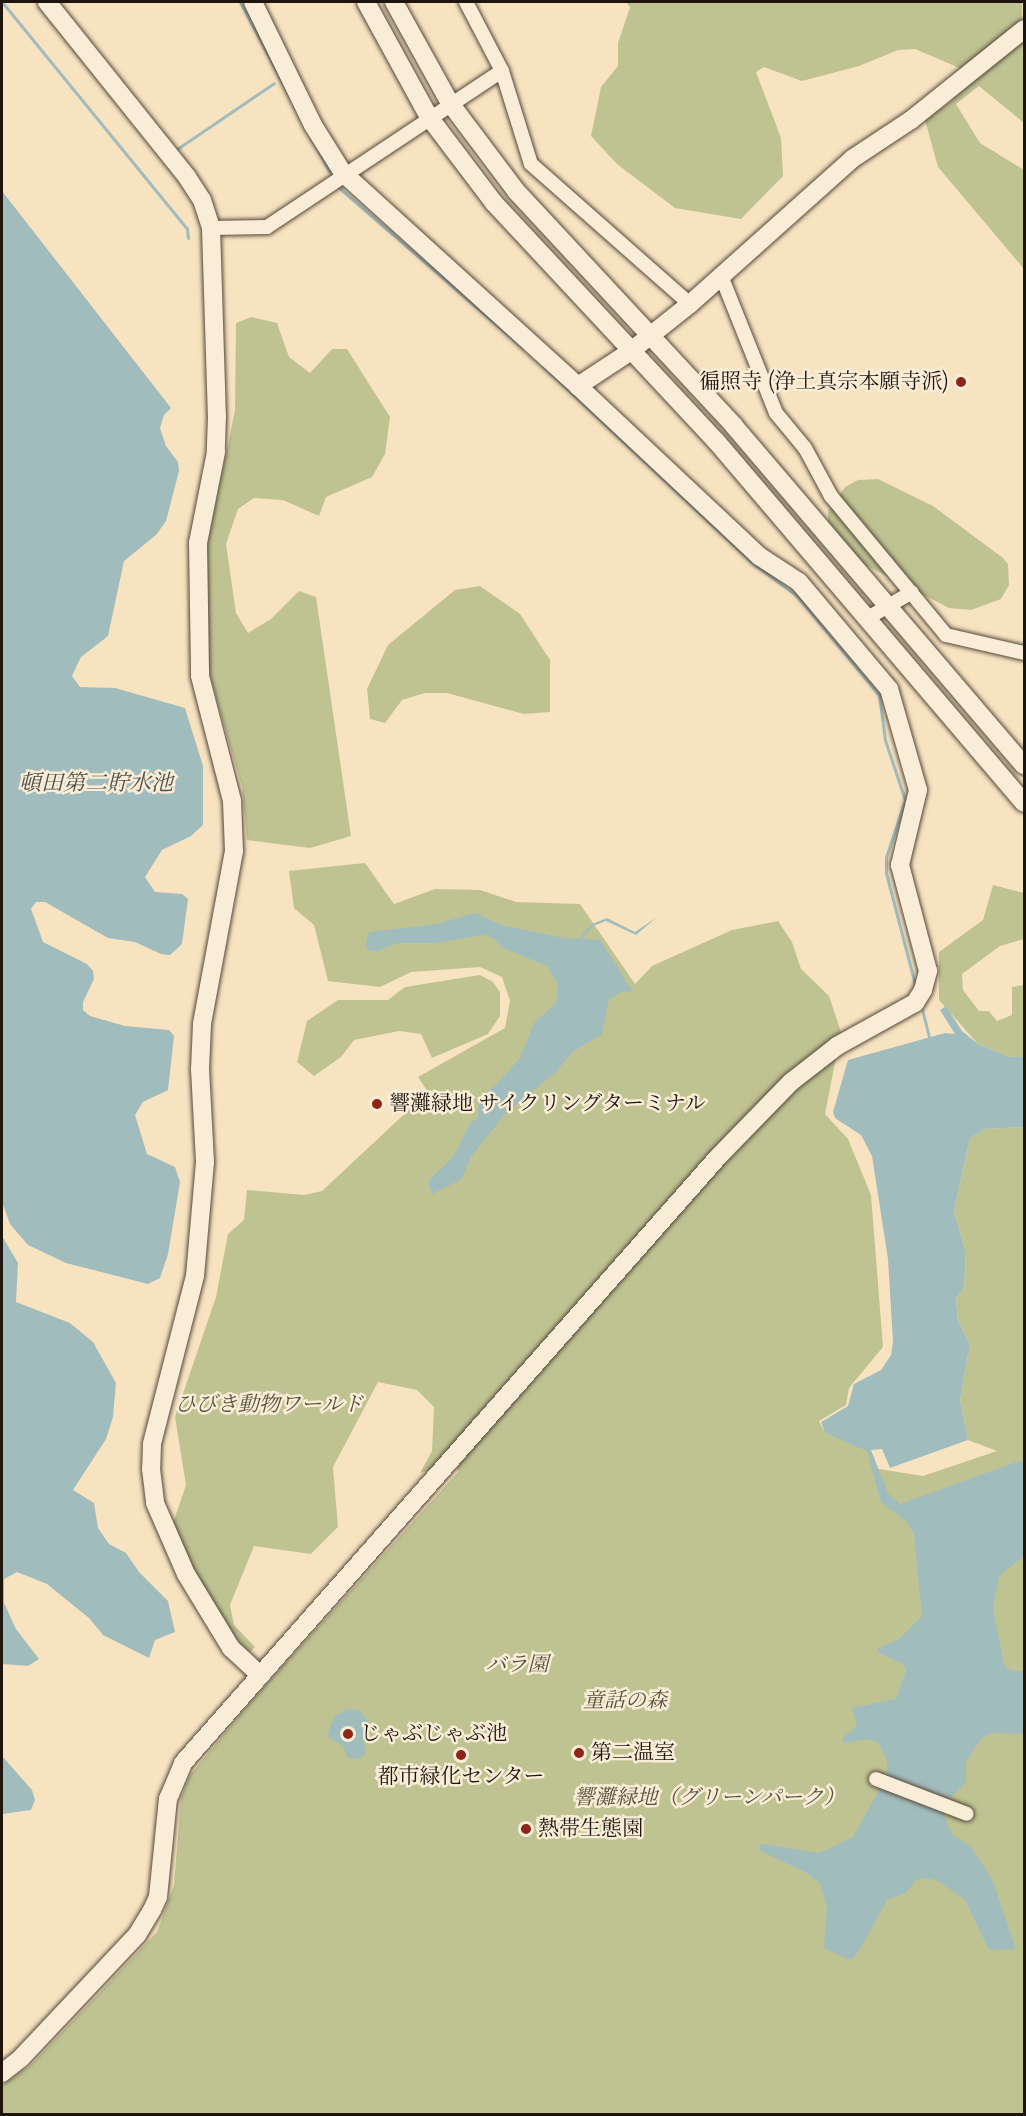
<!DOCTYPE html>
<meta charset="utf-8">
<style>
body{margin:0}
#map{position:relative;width:1026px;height:2116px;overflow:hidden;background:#f8e3c1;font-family:Cardo,"Noto Serif JP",serif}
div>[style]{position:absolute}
.green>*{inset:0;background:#bfc392}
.water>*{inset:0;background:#a1bcbc}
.stream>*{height:3px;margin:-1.5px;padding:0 1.5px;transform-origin:1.5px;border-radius:1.5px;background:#a1bcbc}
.roads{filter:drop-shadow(0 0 2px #55483b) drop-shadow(0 0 2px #55483b)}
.street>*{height:14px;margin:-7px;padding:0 7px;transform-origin:7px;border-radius:7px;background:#faedd7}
.secondary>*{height:18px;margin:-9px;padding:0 9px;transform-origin:9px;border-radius:9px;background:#faedd7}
.dots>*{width:16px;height:16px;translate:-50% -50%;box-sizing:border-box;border:3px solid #faedd7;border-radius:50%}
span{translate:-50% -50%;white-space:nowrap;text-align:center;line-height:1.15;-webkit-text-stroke:5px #faedd7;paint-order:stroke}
.poi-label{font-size:21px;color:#1f140e}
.right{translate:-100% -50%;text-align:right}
.left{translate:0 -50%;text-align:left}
.park-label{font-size:21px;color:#57513c;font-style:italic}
.water-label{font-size:22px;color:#4c4f4b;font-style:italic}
.frame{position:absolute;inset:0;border:3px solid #1f140e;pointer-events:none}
</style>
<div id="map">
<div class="green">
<i style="clip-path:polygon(626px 2px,1022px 2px,1024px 123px,979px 86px,956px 104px,980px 143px,1024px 170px,1024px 269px,938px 167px,925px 120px,953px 100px,962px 69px,915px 49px,898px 50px,859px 66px,802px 81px,764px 67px,756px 72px,781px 138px,783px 176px,741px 219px,675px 208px,617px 164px,591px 136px,601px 87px,618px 66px,618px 43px,630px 7px)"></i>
<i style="clip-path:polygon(251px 317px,277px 323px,289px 357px,310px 373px,332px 349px,347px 349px,390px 417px,385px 454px,372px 477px,326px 497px,319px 516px,283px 500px,254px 498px,238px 509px,226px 544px,236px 613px,248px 633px,271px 619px,299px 591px,316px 597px,351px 836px,310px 848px,247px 840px,242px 787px,211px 679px,205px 635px,207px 547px,235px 410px,236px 323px)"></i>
<i style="clip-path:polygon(878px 479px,933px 506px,1003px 558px,1008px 564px,1009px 585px,1001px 599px,971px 610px,949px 608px,844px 554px,828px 528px,828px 511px,845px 487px,858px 480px)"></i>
<i style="clip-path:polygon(480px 586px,520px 614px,550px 660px,550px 712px,524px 714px,447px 693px,425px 693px,402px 700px,385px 723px,370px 719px,367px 689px,388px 645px,455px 590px)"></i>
<i style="clip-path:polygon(365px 863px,394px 904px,435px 889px,480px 890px,516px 902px,580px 904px,635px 984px,652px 966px,732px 930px,778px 921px,792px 942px,801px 969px,829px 996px,841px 1032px,825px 1114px,848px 1139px,871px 1195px,883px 1347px,849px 1388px,846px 1405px,819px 1421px,825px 1433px,867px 1450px,873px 1468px,923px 1476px,997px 1451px,968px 1440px,960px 1400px,970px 1344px,958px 1320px,956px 1298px,964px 1288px,966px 1253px,954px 1211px,970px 1138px,985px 1129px,1024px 1127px,1024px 2114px,2px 2114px,2px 2085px,30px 2066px,157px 1932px,174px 1885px,181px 1798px,190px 1775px,255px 1697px,459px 1471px,449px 1458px,438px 1468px,420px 1473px,432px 1451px,434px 1407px,417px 1390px,378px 1382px,333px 1467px,338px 1527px,311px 1554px,254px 1546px,230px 1605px,234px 1625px,255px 1647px,250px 1652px,229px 1636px,171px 1529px,186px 1485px,175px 1417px,216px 1297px,228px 1234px,244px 1220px,247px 1190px,304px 1195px,322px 1191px,428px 1092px,418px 1077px,505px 1028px,510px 1001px,502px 977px,480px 967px,411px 972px,380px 987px,328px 981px,314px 925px,294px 908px,289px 871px)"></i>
<i style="clip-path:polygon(993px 885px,1024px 893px,1024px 939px,1000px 946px,962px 974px,963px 990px,979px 1011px,989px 1011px,997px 1021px,1012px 1015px,1012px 987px,1024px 985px,1024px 1057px,1010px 1057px,978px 1044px,939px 1000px,939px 952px,983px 920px)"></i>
<i style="clip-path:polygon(480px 975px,493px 982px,500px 992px,500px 1016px,488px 1034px,432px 1058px,421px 1034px,399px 1031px,354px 1040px,341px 1057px,314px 1076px,297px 1062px,307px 1021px,338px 1000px,388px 1000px,405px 987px)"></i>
</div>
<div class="water">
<i style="clip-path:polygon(2px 191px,171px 408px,164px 415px,160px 428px,166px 446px,178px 462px,179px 471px,166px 521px,156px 535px,124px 561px,108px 636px,81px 657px,72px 676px,80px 687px,115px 688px,185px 708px,203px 766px,203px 825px,191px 836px,162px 850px,145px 877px,155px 892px,182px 894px,188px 899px,182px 944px,170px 955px,161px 954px,135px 942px,108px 938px,45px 902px,36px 902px,31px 909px,43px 942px,87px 964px,93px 971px,94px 979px,83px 1002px,83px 1010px,90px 1016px,125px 1026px,169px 1030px,174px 1036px,168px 1090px,143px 1102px,135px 1115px,147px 1154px,175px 1167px,180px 1182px,168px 1254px,160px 1278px,148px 1284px,66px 1263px,28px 1245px,10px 1224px,2px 1202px)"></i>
<i style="clip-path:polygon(475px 913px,501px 925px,568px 939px,579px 938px,592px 924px,607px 918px,635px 932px,657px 917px,636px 935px,606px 921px,593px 926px,582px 939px,600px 940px,633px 992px,623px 991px,609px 999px,602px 1034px,571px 1053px,557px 1071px,505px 1114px,470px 1158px,462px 1179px,432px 1194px,428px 1181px,453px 1157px,470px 1123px,478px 1117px,479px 1098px,497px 1084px,520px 1058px,534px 1023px,556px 1003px,558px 984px,547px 966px,503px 948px,492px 937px,483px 935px,436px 943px,398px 943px,376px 951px,367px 950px,366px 943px,369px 932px,437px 924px)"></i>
<i style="clip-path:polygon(946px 1006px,962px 1031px,978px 1044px,1010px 1057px,1024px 1057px,1024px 1127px,985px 1129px,970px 1138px,954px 1211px,966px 1253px,964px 1288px,956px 1298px,958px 1320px,970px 1344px,960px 1400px,968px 1440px,890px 1468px,882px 1449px,871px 1450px,888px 1493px,900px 1504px,1022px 1460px,1024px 1466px,1024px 1556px,999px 1576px,993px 1608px,1004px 1664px,1010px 1670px,1024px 1672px,1024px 1734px,992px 1733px,982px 1738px,966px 1761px,966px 1782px,947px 1801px,944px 1815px,952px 1834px,972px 1848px,992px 1879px,1016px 1949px,989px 1950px,965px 1900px,938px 1881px,926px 1878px,916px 1880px,906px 1893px,887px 1900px,862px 1946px,853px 1958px,848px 1959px,824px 1948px,827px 1908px,820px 1883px,807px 1873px,759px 1850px,760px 1845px,764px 1844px,819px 1853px,853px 1837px,887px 1776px,887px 1761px,879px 1743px,867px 1739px,844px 1743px,843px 1737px,857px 1726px,852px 1708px,896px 1699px,906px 1671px,903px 1664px,879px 1653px,878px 1648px,898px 1640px,922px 1616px,914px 1534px,907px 1522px,881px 1502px,867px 1451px,825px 1433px,821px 1422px,848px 1406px,854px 1384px,881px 1370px,891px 1355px,893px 1342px,888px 1259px,872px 1156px,861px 1135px,835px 1118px,833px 1112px,848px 1060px,945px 1033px,955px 1034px,940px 1010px)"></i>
<i style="clip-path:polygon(2px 1236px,18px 1263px,16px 1302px,70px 1323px,93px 1342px,116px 1383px,113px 1417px,106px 1439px,73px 1490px,94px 1503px,98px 1528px,109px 1544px,126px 1553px,139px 1572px,168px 1601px,175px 1632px,155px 1640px,149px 1658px,103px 1635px,89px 1618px,47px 1584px,17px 1572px,4px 1579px,4px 1603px,16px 1629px,39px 1659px,28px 1666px,2px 1664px)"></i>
<i style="clip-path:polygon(346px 1709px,359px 1710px,370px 1724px,364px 1743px,366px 1754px,357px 1759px,348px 1758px,343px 1746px,327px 1736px,334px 1717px)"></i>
<i style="clip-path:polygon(2px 1756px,32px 1790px,35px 1800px,31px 1810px,2px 1814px)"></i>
</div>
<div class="stream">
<i style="left:2px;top:2px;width:293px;rotate:50.8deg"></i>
<i style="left:187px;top:229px;width:9px;rotate:84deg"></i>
<i style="left:240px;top:2px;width:191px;rotate:62.2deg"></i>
<i style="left:177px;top:149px;width:117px;rotate:-34.2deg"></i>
<i style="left:337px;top:186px;width:245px;rotate:41deg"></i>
<i style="left:544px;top:367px;width:289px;rotate:43.2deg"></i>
<i style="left:755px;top:565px;width:52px;rotate:36.4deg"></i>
<i style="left:797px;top:596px;width:129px;rotate:50.4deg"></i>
<i style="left:879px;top:695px;width:45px;rotate:82.4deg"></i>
<i style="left:885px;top:740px;width:63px;rotate:71.6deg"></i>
<i style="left:905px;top:800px;width:60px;rotate:108.4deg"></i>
<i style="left:886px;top:857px;width:16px;rotate:90deg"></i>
<i style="left:886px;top:873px;width:115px;rotate:75.4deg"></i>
<i style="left:922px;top:1009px;width:29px;rotate:76deg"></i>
</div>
<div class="roads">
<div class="street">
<i style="left:466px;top:2px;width:78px;rotate:62.4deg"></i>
<i style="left:502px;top:71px;width:97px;rotate:72.7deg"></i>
<i style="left:531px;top:164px;width:212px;rotate:41.4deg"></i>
<i style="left:211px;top:228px;width:56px;rotate:-1deg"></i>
<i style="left:267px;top:227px;width:282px;rotate:-33.6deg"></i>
<i style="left:722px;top:278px;width:145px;rotate:68.2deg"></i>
<i style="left:776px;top:413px;width:45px;rotate:50.4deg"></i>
<i style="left:805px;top:448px;width:55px;rotate:61.6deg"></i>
<i style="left:831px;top:496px;width:180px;rotate:50.4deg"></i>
<i style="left:946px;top:635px;width:80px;rotate:13deg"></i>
<i style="left:866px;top:619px;width:53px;rotate:-30.4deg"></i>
<i style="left:876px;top:1779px;width:97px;rotate:21deg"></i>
</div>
<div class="secondary">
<i style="left:47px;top:2px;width:224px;rotate:51.3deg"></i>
<i style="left:187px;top:177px;width:27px;rotate:57deg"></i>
<i style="left:202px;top:200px;width:29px;rotate:72deg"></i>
<i style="left:211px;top:228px;width:188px;rotate:88.2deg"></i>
<i style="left:217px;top:416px;width:36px;rotate:92deg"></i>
<i style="left:216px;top:452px;width:93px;rotate:101.2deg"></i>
<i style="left:198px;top:543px;width:133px;rotate:89.1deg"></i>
<i style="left:200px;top:676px;width:129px;rotate:75.6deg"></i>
<i style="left:232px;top:801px;width:50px;rotate:87.7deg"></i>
<i style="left:234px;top:851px;width:176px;rotate:100.5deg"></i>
<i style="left:202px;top:1024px;width:45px;rotate:92.5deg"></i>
<i style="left:200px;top:1069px;width:93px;rotate:86.9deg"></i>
<i style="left:205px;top:1162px;width:114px;rotate:95deg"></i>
<i style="left:195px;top:1276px;width:173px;rotate:104.4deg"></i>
<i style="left:152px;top:1444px;width:25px;rotate:92deg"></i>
<i style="left:151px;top:1469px;width:34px;rotate:83deg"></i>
<i style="left:155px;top:1503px;width:77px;rotate:66.4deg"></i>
<i style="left:186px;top:1574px;width:87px;rotate:58.7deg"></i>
<i style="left:231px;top:1648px;width:40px;rotate:43deg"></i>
<i style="left:366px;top:2px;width:131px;rotate:61.3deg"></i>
<i style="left:429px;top:117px;width:108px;rotate:52.9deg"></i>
<i style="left:494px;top:203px;width:325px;rotate:47deg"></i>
<i style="left:716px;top:441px;width:475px;rotate:49.6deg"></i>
<i style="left:394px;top:2px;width:115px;rotate:61deg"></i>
<i style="left:450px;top:103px;width:110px;rotate:53.1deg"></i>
<i style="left:516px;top:191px;width:321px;rotate:47.1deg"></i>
<i style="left:734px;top:426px;width:446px;rotate:49.5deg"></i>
<i style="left:578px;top:386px;width:64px;rotate:-33.4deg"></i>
<i style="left:631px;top:351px;width:75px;rotate:-38.5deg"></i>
<i style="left:690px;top:304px;width:217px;rotate:-41.8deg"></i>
<i style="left:852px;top:159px;width:71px;rotate:-33.5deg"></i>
<i style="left:911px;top:120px;width:145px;rotate:-38.8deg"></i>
<i style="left:2px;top:2073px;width:24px;rotate:-38deg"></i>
<i style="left:21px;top:2058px;width:169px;rotate:-46.7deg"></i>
<i style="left:137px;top:1935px;width:29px;rotate:-59deg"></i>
<i style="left:152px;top:1910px;width:14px;rotate:-65deg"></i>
<i style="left:158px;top:1897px;width:99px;rotate:-84.2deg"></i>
<i style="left:168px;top:1799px;width:39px;rotate:-67deg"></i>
<i style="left:183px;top:1763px;width:808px;rotate:-48.56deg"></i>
<i style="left:718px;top:1157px;width:105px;rotate:-45.8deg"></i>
<i style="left:791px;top:1082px;width:58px;rotate:-38deg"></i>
<i style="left:837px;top:1046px;width:89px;rotate:-28.9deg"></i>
<i style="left:915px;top:1003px;width:15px;rotate:-58deg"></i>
<i style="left:923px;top:990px;width:20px;rotate:-75deg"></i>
<i style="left:928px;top:971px;width:110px;rotate:-104.8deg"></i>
<i style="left:900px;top:865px;width:77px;rotate:-76.5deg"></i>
<i style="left:918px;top:790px;width:105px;rotate:-106deg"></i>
<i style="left:889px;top:689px;width:140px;rotate:-130.1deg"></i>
<i style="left:799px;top:582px;width:48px;rotate:-147deg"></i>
<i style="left:759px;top:556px;width:248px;rotate:-136.8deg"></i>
<i style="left:578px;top:386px;width:317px;rotate:-137.8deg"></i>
<i style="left:343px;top:173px;width:57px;rotate:-122deg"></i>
<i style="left:313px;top:125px;width:137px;rotate:-116deg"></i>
</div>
</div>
<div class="dots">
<i style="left:961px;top:382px;background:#8f2418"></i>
<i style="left:377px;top:1104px;background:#8f2418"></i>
<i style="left:348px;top:1734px;background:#8f2418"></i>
<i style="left:579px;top:1753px;background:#8f2418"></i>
<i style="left:461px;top:1755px;background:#8f2418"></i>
<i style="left:526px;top:1829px;background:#8f2418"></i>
</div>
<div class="poi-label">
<span class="right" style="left:949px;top:382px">徧照寺 (浄土真宗本願寺派)</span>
<span class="left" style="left:389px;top:1104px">響灘緑地 サイクリングターミナル</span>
<span class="left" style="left:360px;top:1734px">じゃぶじゃぶ池</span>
<span class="left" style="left:591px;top:1753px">第二温室</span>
<span style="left:461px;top:1777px">都市緑化センター</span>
<span class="left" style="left:538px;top:1829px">熱帯生態園</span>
</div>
<div class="park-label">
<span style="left:269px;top:1405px">ひびき動物ワールド</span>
<span style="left:517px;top:1665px">バラ園</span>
<span style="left:625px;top:1701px">童話の森</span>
<span style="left:709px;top:1798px">響灘緑地（グリーンパーク）</span>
</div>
<div class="water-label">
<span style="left:96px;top:784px">頓田第二貯水池</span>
</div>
<div class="frame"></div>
</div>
